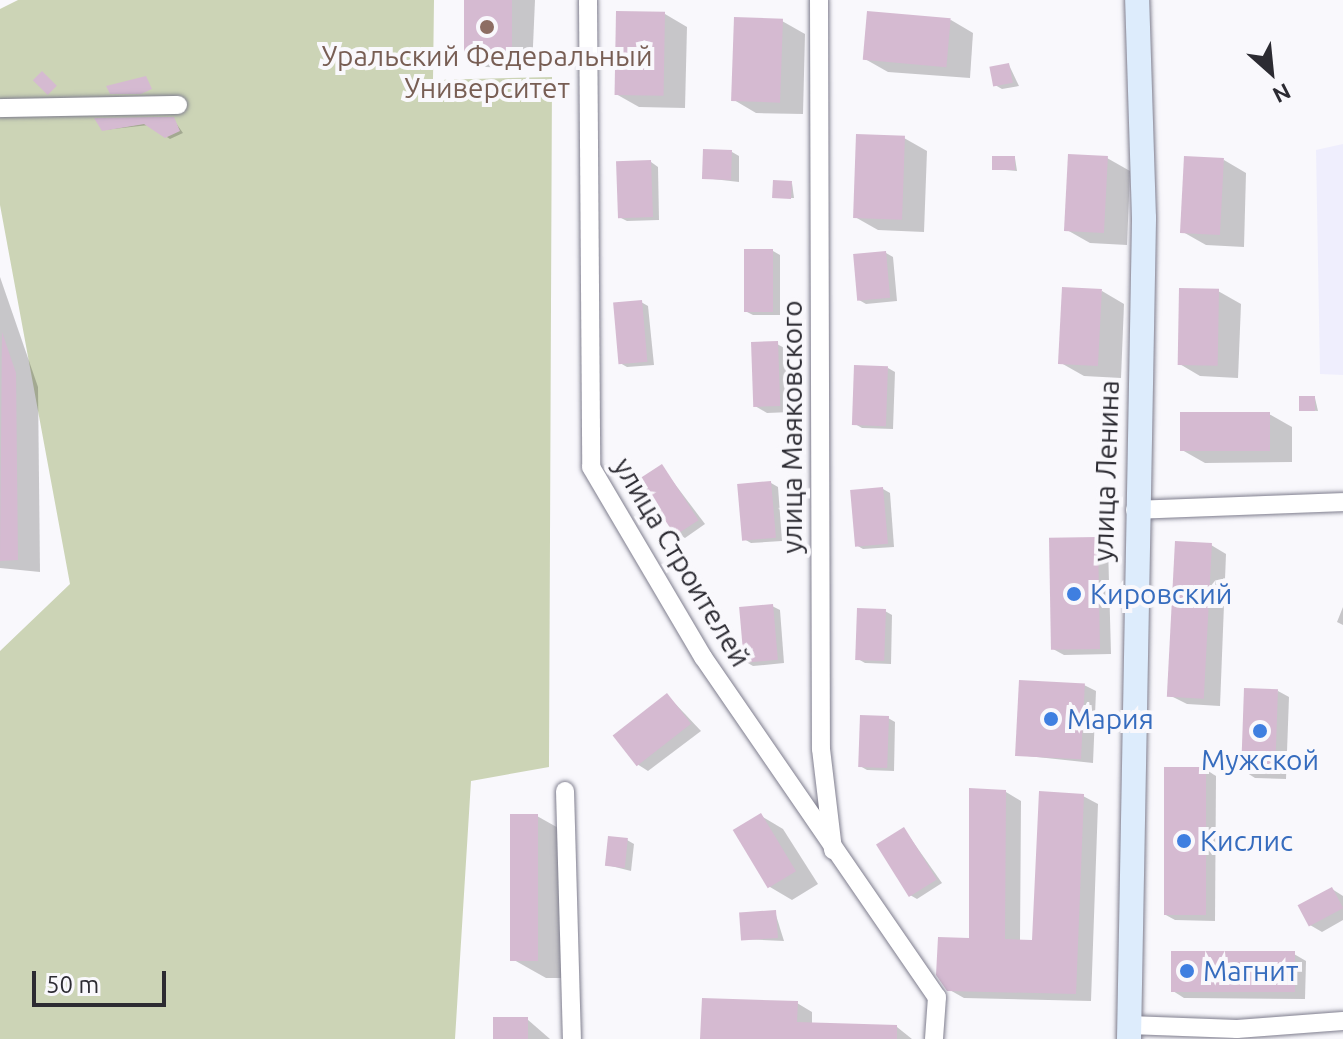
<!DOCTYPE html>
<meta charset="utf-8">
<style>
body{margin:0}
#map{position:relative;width:1343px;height:1039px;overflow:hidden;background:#f9f8fc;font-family:Ubuntu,sans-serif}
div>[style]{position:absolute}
.built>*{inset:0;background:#efeefd}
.green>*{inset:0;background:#ccd4b6}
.shadow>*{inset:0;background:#0003}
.building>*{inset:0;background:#d5bad1;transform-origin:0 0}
.roads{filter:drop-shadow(0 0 2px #7f7e8e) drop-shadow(0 0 2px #7f7e8e)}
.street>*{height:18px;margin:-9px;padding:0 9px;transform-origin:9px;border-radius:9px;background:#fff}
.secondary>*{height:24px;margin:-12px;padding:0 12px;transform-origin:12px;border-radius:12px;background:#ddecfc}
.dots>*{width:22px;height:22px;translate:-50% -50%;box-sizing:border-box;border:4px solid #f9f8fc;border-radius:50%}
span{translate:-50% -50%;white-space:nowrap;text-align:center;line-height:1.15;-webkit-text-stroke:8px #f9f8fc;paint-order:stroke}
.education-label{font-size:28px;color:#785e54}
.street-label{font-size:28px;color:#2c2b32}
.shop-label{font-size:28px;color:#366cbe}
.left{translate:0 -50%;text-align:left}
.north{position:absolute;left:1231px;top:32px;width:80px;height:80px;-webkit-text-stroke:6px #f9f8fc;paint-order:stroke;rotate:153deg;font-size:22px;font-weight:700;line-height:32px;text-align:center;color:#2c2b32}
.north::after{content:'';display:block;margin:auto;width:28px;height:36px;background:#2c2b32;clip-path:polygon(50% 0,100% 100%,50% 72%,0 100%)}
.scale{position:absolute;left:32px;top:971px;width:134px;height:36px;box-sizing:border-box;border:4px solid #2c2b32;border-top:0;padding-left:10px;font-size:24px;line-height:28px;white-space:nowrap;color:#2c2b32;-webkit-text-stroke:6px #f9f8fc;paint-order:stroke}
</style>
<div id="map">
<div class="built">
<i style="clip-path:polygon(1343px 144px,1343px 375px,1320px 374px,1316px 150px)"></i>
</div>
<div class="green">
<i style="clip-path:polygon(18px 0,434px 0,433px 80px,552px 77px,549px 767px,471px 781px,455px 1039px,0 1039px,0 651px,70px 584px,0 205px,0 9px)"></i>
</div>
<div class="shadow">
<i style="clip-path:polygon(466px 0,535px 0,532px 69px,486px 67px,464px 54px)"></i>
<i style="clip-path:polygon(665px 14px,687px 27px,685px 108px,639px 107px,616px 94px)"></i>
<i style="clip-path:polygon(951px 20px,973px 33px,970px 78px,888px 72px,865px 59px)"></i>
<i style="clip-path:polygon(782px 21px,805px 34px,803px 114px,756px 113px,734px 100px)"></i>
<i style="clip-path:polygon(1009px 65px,1019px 86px,1002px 89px,995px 85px)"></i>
<i style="clip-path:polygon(173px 119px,183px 133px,170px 139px,149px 125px,104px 130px)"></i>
<i style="clip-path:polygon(904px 138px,927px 151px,924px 232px,878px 230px,855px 217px)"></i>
<i style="clip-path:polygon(732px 152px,739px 156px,739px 182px,704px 178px)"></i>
<i style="clip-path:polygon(1015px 158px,1017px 171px,994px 169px)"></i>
<i style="clip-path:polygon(1107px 158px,1130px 171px,1127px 245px,1090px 243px,1067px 230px)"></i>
<i style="clip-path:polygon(1224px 160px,1246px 173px,1244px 247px,1206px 245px,1183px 232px)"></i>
<i style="clip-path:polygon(651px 162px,658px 167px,659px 220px,627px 221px,619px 217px)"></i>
<i style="clip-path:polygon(792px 183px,794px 198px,778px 198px)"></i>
<i style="clip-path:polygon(773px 251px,780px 255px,780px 315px,753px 315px,745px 311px)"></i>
<i style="clip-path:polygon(886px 253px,893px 257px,897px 301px,866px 304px,859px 300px)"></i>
<i style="clip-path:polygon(0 277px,38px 387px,40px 572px,0 568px)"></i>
<i style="clip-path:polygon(1102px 291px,1124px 304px,1121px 378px,1084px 376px,1061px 363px)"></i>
<i style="clip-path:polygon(1218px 291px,1241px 304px,1238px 378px,1200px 376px,1178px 363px)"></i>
<i style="clip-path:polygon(641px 302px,648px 306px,654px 365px,627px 367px,620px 363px)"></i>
<i style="clip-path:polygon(777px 344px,788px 350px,791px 412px,767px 413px,755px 406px)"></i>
<i style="clip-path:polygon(888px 368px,895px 372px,893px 429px,862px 428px,855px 424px)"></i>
<i style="clip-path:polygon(1315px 398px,1318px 411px,1302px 410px)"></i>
<i style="clip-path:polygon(1269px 414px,1292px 427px,1292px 462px,1205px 463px,1182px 450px)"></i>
<i style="clip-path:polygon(662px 467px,705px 524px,685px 538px,678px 534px)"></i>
<i style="clip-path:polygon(771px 483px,778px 487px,782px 541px,751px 543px,744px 539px)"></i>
<i style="clip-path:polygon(883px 489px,890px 493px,894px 547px,863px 549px,856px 545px)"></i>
<i style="clip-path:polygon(1097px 539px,1108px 546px,1111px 654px,1064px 655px,1053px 649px)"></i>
<i style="clip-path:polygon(1211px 545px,1226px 554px,1220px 706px,1187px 704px,1171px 696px)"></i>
<i style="clip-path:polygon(772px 606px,780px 610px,784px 663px,753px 666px,746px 662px)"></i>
<i style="clip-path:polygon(1343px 607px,1343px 625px,1337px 622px)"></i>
<i style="clip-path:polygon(885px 611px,892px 615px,891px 664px,865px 663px,858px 659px)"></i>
<i style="clip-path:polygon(1084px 685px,1096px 691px,1093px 763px,1018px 755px)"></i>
<i style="clip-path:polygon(1278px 691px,1289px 697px,1286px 779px,1255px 778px,1244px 771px)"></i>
<i style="clip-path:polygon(668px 696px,701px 731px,648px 771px,637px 764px)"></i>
<i style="clip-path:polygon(888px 718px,895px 722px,894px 771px,867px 770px,860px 766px)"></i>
<i style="clip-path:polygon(1205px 769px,1216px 776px,1215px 921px,1175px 920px,1164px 914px)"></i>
<i style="clip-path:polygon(1006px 792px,1021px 801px,1020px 941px,1034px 942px,1083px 796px,1098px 804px,1091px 1001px,964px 998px,948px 989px,971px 940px)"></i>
<i style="clip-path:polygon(537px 816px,569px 834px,571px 978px,546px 978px,514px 960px)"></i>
<i style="clip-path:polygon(761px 816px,783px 829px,818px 884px,792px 900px,770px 887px)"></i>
<i style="clip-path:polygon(904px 829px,942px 883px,917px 899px,910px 895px)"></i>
<i style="clip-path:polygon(627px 840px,634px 844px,631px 871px,607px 865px)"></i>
<i style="clip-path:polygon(1332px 889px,1343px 896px,1343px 920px,1322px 932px,1310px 925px)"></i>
<i style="clip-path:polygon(775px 912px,784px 941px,743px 939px)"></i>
<i style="clip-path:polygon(1294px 954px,1306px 961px,1305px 999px,1184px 998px,1173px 991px)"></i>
<i style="clip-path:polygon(797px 1003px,812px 1012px,812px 1024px,897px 1027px,912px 1039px,702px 1039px)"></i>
<i style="clip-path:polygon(527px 1019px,550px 1039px,495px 1039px)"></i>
</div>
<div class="building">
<i style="left:464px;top:0;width:48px;height:55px"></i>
<i style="left:616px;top:11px;width:49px;height:84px;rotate:1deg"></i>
<i style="left:867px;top:11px;width:84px;height:49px;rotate:5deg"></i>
<i style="left:734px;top:17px;width:49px;height:84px;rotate:2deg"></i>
<i style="left:1009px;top:63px;width:20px;height:20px;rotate:79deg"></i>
<i style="left:42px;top:71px;width:21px;height:13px;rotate:45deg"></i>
<i style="clip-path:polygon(146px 76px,152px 89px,141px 94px,110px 94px,106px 86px)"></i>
<i style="clip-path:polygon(154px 117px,174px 117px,180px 131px,165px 138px,144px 124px,102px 131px,94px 118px)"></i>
<i style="left:856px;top:134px;width:49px;height:84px;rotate:2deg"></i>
<i style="left:703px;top:149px;width:29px;height:30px;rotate:2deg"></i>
<i style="left:1068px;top:154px;width:40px;height:77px;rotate:3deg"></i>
<i style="left:1015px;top:156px;width:14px;height:23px;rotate:90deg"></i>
<i style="left:1184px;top:156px;width:40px;height:77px;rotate:3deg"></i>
<i style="left:651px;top:160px;width:57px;height:35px;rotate:88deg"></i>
<i style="left:773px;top:180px;width:19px;height:18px;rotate:3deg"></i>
<i style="left:744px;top:249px;width:29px;height:63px"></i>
<i style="left:886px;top:251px;width:47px;height:33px;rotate:85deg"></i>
<i style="left:1062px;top:287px;width:40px;height:77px;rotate:3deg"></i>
<i style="left:1179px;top:288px;width:40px;height:77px;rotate:1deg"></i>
<i style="left:642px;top:300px;width:62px;height:29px;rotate:85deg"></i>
<i style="clip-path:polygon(2px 332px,16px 373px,18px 560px,0 561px)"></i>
<i style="left:778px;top:341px;width:65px;height:27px;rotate:88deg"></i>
<i style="left:854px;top:365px;width:34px;height:60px;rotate:2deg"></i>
<i style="left:1299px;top:396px;width:16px;height:15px"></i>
<i style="left:1180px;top:412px;width:90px;height:39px"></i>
<i style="left:662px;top:464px;width:67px;height:28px;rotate:57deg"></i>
<i style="left:771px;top:481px;width:57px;height:34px;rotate:85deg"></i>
<i style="left:883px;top:487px;width:57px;height:33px;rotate:85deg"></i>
<i style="left:1098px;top:537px;width:112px;height:49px;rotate:89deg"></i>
<i style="left:1175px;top:541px;width:37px;height:156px;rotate:3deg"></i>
<i style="left:773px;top:604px;width:56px;height:34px;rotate:85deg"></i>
<i style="left:857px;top:608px;width:29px;height:52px;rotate:2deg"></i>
<i style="left:1019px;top:680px;width:66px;height:76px;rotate:3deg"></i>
<i style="left:1244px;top:688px;width:34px;height:85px;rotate:2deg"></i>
<i style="left:667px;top:693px;width:39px;height:69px;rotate:52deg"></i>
<i style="left:860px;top:715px;width:29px;height:52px;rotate:2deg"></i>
<i style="left:1164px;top:767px;width:42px;height:148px"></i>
<i style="clip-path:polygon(969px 788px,1006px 790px,1005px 939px,1032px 940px,1039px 791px,1084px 794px,1076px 994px,947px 991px,936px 975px,938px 937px,969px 938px)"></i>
<i style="left:761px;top:813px;width:68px;height:33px;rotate:59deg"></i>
<i style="left:510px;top:814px;width:28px;height:147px"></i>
<i style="left:904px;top:827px;width:62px;height:33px;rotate:58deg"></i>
<i style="left:608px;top:836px;width:20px;height:30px;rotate:6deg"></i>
<i style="left:1332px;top:887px;width:24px;height:39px;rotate:62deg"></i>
<i style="left:776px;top:910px;width:28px;height:37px;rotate:86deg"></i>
<i style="left:1171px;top:951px;width:124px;height:41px"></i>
<i style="clip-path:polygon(702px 998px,798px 1001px,797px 1022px,897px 1025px,897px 1039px,700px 1039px)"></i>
<i style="left:493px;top:1017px;width:35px;height:22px"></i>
</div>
<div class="roads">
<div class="street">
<i style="left:588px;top:0;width:467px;rotate:89.6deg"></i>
<i style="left:591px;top:467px;width:221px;rotate:59.5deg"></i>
<i style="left:703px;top:657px;width:413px;rotate:55.5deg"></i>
<i style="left:937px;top:997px;width:42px;rotate:94.1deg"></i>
<i style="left:819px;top:0;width:749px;rotate:89.85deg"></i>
<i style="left:821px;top:749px;width:102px;rotate:83.2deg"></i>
<i style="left:0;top:108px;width:178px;rotate:-1deg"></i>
<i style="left:1135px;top:510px;width:208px;rotate:-2.2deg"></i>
<i style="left:565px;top:791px;width:248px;rotate:88.4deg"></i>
<i style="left:1129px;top:1025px;width:108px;rotate:2.1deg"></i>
<i style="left:1237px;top:1029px;width:106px;rotate:-4.3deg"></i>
</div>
<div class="secondary">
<i style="left:1129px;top:1039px;width:821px;rotate:-88.95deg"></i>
<i style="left:1144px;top:218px;width:218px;rotate:-91.8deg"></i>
</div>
</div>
<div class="dots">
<i style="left:487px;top:27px;background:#8d6e63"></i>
<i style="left:1074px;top:594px;background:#3f7fe0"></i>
<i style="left:1051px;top:719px;background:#3f7fe0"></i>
<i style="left:1260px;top:731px;background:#3f7fe0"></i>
<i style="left:1184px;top:841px;background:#3f7fe0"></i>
<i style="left:1187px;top:971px;background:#3f7fe0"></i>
</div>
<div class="education-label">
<span style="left:487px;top:72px">Уральский Федеральный<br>Университет</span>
</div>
<div class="street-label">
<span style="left:792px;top:427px;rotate:-90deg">улица Маяковского</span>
<span style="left:1106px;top:471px;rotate:-88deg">улица Ленина</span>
<span style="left:682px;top:562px;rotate:59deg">улица Строителей</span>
</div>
<div class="shop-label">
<span class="left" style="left:1090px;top:594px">Кировский</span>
<span class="left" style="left:1067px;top:719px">Мария</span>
<span style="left:1260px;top:760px">Мужской</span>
<span class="left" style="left:1200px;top:841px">Кислис</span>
<span class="left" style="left:1203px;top:971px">Магнит</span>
</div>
<div class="north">N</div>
<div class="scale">50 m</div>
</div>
